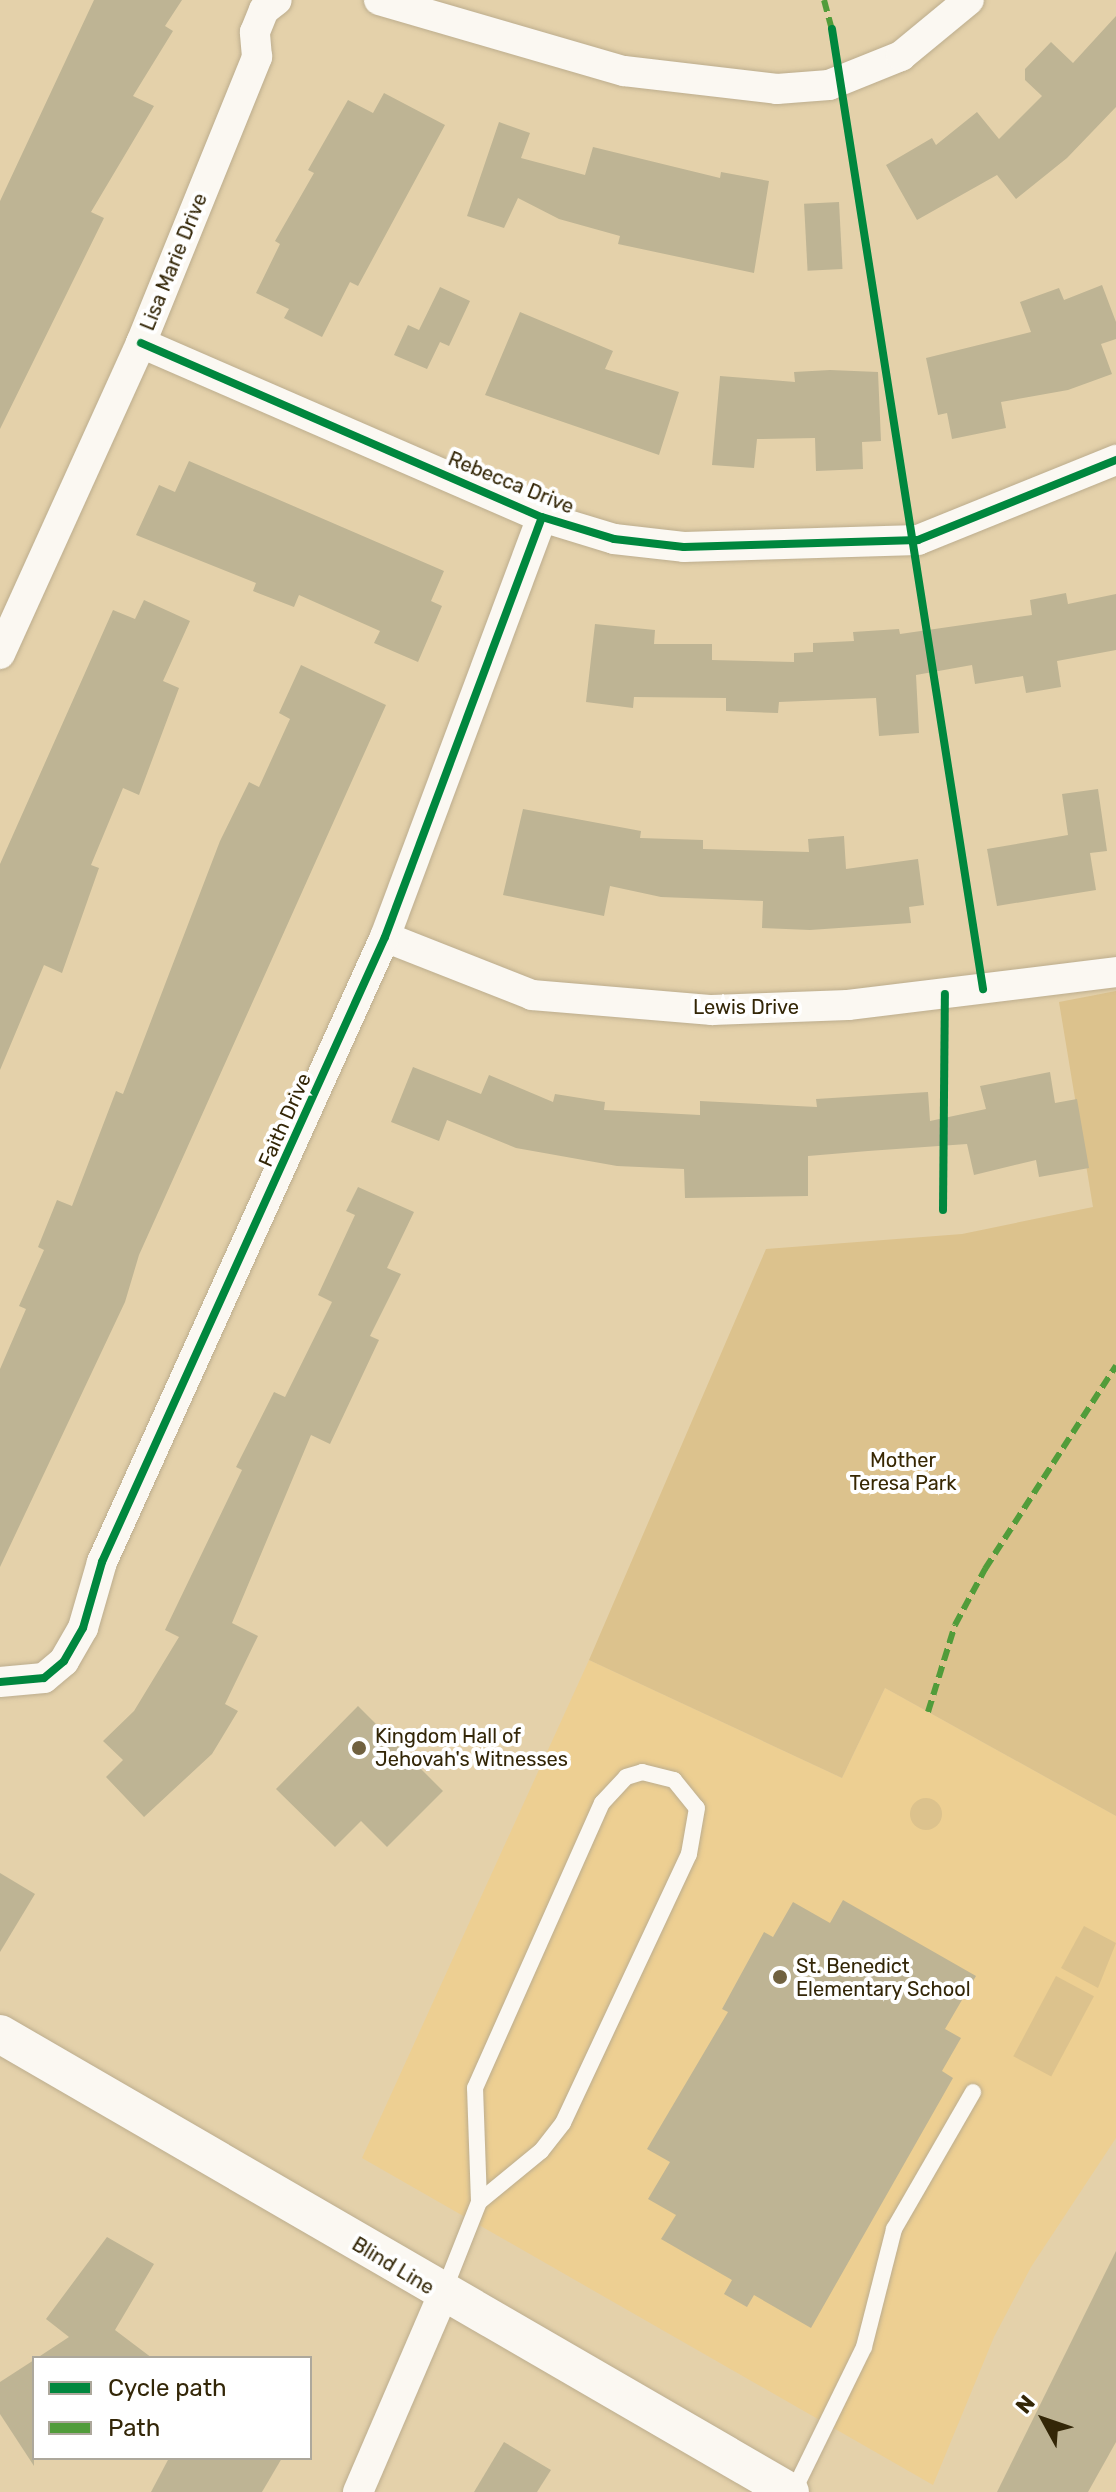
<!DOCTYPE html>
<style>
body{margin:0}
#map{position:relative;width:1116px;height:2492px;overflow:hidden;background:#e4d1aa;font-family:Rubik,sans-serif}
div>[style]{position:absolute}
.built>*{inset:0;background:#edcf92}
.green>*{inset:0;background:#dcc28d;transform-origin:0 0}
.round{border-radius:50%}
.building>*{inset:0;background:#beb494;transform-origin:0 0}
.roads{filter:drop-shadow(0 0 2px #bcad8e) drop-shadow(0 0 2px #bcad8e)}
.service>*{height:16px;margin:-8px;padding:0 8px;transform-origin:8px;border-radius:8px;background:#fbf8f2}
.minor>*{height:30px;margin:-15px;padding:0 15px;transform-origin:15px;border-radius:15px;background:#fbf8f2}
.tertiary>*{height:38px;margin:-19px;padding:0 19px;transform-origin:19px;border-radius:19px;background:#fbf8f2}
.quiet>*{height:6px;margin-top:-3px;transform-origin:0;background:repeating-linear-gradient(90deg,#519c3a 0 12px,transparent 0 18px)}
.cycleway>*{height:8px;margin:-4px;padding:0 4px;transform-origin:4px;border-radius:4px;background:#00873e}
.dots>*{width:22px;height:22px;translate:-50% -50%;box-sizing:border-box;border:4px solid #fff;border-radius:50%}
span{translate:-50% -50%;white-space:nowrap;text-align:center;line-height:1.15;-webkit-text-stroke:8px #fff;paint-order:stroke}
.street-label{font-size:20px;color:#332607}
.park-label{font-size:20px;color:#382803}
.poi-label{font-size:20px;color:#332607}
.left{translate:0 -50%;text-align:left}
.legend{position:absolute;left:32px;top:2356px;width:280px;height:104px;box-sizing:border-box;background:#fff;border:2px solid #ada89c;margin:0;padding:10px 14px;list-style:none;font-size:24px;color:#332607}
.legend li{display:flex;align-items:center;gap:16px;height:40px}
.legend b{width:40px;border:2px solid #ada89c}
.north{position:absolute;left:1004px;top:2380px;width:80px;height:80px;-webkit-text-stroke:6px #fff;paint-order:stroke;rotate:310deg;font-size:22px;font-weight:700;line-height:32px;text-align:center;color:#332607}
.north::after{content:'';display:block;margin:auto;width:28px;height:36px;background:#332607;clip-path:polygon(50% 0,100% 100%,50% 72%,0 100%)}
</style>
<div id="map">
<div class="built">
<i style="clip-path:polygon(589px 1660px,842px 1778px,885px 1688px,1116px 1816px,1116px 2138px,1031px 2267px,994px 2337px,933px 2485px,362px 2158px)"></i>
</div>
<div class="green">
<i style="clip-path:polygon(1116px 991px,1116px 1816px,885px 1688px,842px 1778px,589px 1660px,766px 1249px,962px 1234px,1093px 1207px,1059px 1002px)"></i>
<i class="round" style="left:910px;top:1798px;width:32px;height:32px"></i>
<i style="clip-path:polygon(1084px 1926px,1116px 1943px,1098px 1988px,1061px 1968px)"></i>
<i style="left:1056px;top:1976px;width:43px;height:91px;rotate:28deg"></i>
</div>
<div class="building">
<i style="clip-path:polygon(94px 0,182px 0,165px 26px,173px 31px,133px 96px,154px 106px,91px 212px,104px 218px,0 429px,0 201px)"></i>
<i style="clip-path:polygon(1116px 16px,1116px 107px,1067px 158px,1016px 199px,997px 175px,917px 220px,886px 165px,932px 138px,936px 145px,977px 112px,999px 139px,1042px 96px,1025px 80px,1025px 69px,1051px 42px,1073px 63px)"></i>
<i style="clip-path:polygon(384px 93px,445px 125px,358px 286px,350px 282px,322px 337px,284px 318px,289px 309px,256px 293px,280px 244px,275px 241px,314px 173px,308px 170px,348px 100px,373px 113px)"></i>
<i style="clip-path:polygon(499px 122px,530px 133px,521px 158px,585px 175px,593px 147px,720px 178px,721px 172px,769px 181px,754px 273px,618px 244px,620px 236px,559px 219px,518px 198px,504px 228px,467px 216px)"></i>
<i style="left:839px;top:202px;width:67px;height:35px;rotate:87deg"></i>
<i style="clip-path:polygon(1102px 285px,1116px 322px,1116px 339px,1101px 344px,1112px 374px,1068px 390px,1001px 402px,1006px 428px,952px 439px,947px 413px,938px 415px,926px 358px,1031px 332px,1020px 302px,1059px 288px,1064px 300px)"></i>
<i style="clip-path:polygon(440px 287px,470px 301px,449px 346px,440px 342px,427px 369px,394px 355px,408px 325px,419px 330px)"></i>
<i style="clip-path:polygon(520px 312px,613px 351px,605px 369px,679px 392px,659px 455px,485px 395px)"></i>
<i style="clip-path:polygon(830px 370px,878px 372px,881px 441px,862px 442px,863px 469px,816px 471px,815px 438px,757px 439px,754px 468px,712px 465px,720px 376px,795px 382px,794px 372px)"></i>
<i style="clip-path:polygon(189px 461px,444px 571px,431px 601px,442px 606px,418px 662px,374px 643px,380px 631px,299px 595px,294px 607px,253px 591px,256px 583px,136px 535px,159px 485px,175px 492px)"></i>
<i style="clip-path:polygon(1066px 593px,1068px 604px,1116px 594px,1116px 650px,1057px 661px,1061px 687px,1026px 693px,1023px 676px,975px 684px,972px 665px,916px 675px,919px 733px,879px 736px,876px 698px,779px 702px,778px 713px,726px 711px,726px 698px,634px 697px,633px 708px,586px 702px,595px 624px,655px 630px,654px 644px,712px 644px,712px 660px,794px 662px,794px 653px,813px 652px,813px 643px,854px 641px,853px 632px,899px 629px,900px 634px,1032px 615px,1030px 600px)"></i>
<i style="clip-path:polygon(144px 600px,190px 621px,163px 681px,179px 688px,139px 795px,123px 788px,91px 865px,99px 868px,62px 973px,44px 965px,0 1070px,0 864px,113px 610px,135px 619px)"></i>
<i style="clip-path:polygon(301px 665px,386px 705px,139px 1255px,125px 1302px,0 1567px,0 1369px,26px 1309px,19px 1306px,44px 1250px,38px 1247px,57px 1200px,72px 1206px,116px 1091px,123px 1094px,220px 841px,249px 782px,259px 787px,290px 719px,279px 713px)"></i>
<i style="clip-path:polygon(1098px 789px,1107px 851px,1090px 853px,1096px 890px,997px 906px,987px 849px,1068px 835px,1062px 794px)"></i>
<i style="clip-path:polygon(523px 809px,641px 831px,640px 838px,703px 840px,703px 849px,809px 852px,808px 839px,844px 836px,846px 869px,918px 859px,924px 905px,909px 907px,911px 923px,810px 930px,762px 928px,763px 901px,661px 897px,610px 886px,604px 916px,503px 895px)"></i>
<i style="clip-path:polygon(413px 1067px,481px 1094px,489px 1075px,553px 1102px,555px 1094px,605px 1102px,604px 1110px,700px 1115px,700px 1101px,817px 1107px,816px 1099px,928px 1092px,930px 1121px,986px 1109px,980px 1086px,1050px 1072px,1055px 1103px,1077px 1099px,1089px 1168px,1039px 1177px,1036px 1160px,974px 1175px,967px 1144px,868px 1151px,808px 1156px,808px 1196px,685px 1198px,684px 1169px,617px 1166px,516px 1148px,447px 1120px,439px 1141px,391px 1122px)"></i>
<i style="clip-path:polygon(358px 1187px,414px 1212px,387px 1268px,401px 1274px,370px 1336px,379px 1340px,330px 1444px,311px 1435px,232px 1623px,258px 1636px,225px 1704px,238px 1711px,212px 1754px,144px 1817px,106px 1777px,123px 1760px,103px 1741px,134px 1711px,179px 1637px,165px 1630px,242px 1470px,236px 1467px,274px 1392px,285px 1397px,332px 1302px,318px 1295px,355px 1215px,346px 1211px)"></i>
<i style="clip-path:polygon(358px 1706px,443px 1791px,387px 1847px,361px 1821px,335px 1847px,276px 1789px)"></i>
<i style="clip-path:polygon(0 1873px,35px 1894px,0 1952px)"></i>
<i style="clip-path:polygon(843px 1900px,976px 1976px,945px 2029px,961px 2038px,942px 2071px,953px 2078px,811px 2328px,754px 2295px,747px 2307px,724px 2294px,732px 2280px,661px 2239px,676px 2215px,648px 2199px,670px 2162px,647px 2149px,728px 2012px,722px 2009px,764px 1932px,773px 1937px,793px 1902px,830px 1923px)"></i>
<i style="clip-path:polygon(107px 2237px,154px 2264px,115px 2330px,152px 2358px,37px 2358px,69px 2337px,46px 2319px)"></i>
<i style="clip-path:polygon(1116px 2251px,1116px 2442px,1088px 2492px,997px 2492px)"></i>
<i style="clip-path:polygon(34px 2360px,34px 2466px,0 2414px,0 2382px)"></i>
<i style="clip-path:polygon(504px 2442px,551px 2470px,537px 2492px,474px 2492px)"></i>
<i style="clip-path:polygon(169px 2458px,282px 2458px,262px 2492px,151px 2492px)"></i>
</div>
<div class="roads">
<div class="service">
<i style="left:443px;top:2293px;width:98px;rotate:-68.4deg"></i>
<i style="left:479px;top:2202px;width:114px;rotate:-92deg"></i>
<i style="left:475px;top:2088px;width:312px;rotate:-66deg"></i>
<i style="left:602px;top:1803px;width:35px;rotate:-47deg"></i>
<i style="left:626px;top:1777px;width:17px;rotate:-17deg"></i>
<i style="left:642px;top:1772px;width:33px;rotate:14deg"></i>
<i style="left:674px;top:1780px;width:36px;rotate:51deg"></i>
<i style="left:697px;top:1808px;width:47px;rotate:99.9deg"></i>
<i style="left:689px;top:1854px;width:297px;rotate:115.1deg"></i>
<i style="left:563px;top:2123px;width:36px;rotate:128deg"></i>
<i style="left:541px;top:2151px;width:80px;rotate:140.6deg"></i>
<i style="left:793px;top:2492px;width:161px;rotate:-63.9deg"></i>
<i style="left:864px;top:2347px;width:122px;rotate:-75.7deg"></i>
<i style="left:894px;top:2229px;width:158px;rotate:-60deg"></i>
</div>
<div class="minor">
<i style="left:379px;top:0;width:255px;rotate:16.2deg"></i>
<i style="left:624px;top:71px;width:154px;rotate:6.7deg"></i>
<i style="left:777px;top:89px;width:52px;rotate:-4.4deg"></i>
<i style="left:829px;top:85px;width:78px;rotate:-21.9deg"></i>
<i style="left:901px;top:56px;width:88px;rotate:-39.5deg"></i>
<i style="left:141px;top:343px;width:437px;rotate:23.5deg"></i>
<i style="left:542px;top:517px;width:75px;rotate:17deg"></i>
<i style="left:614px;top:539px;width:70px;rotate:6.5deg"></i>
<i style="left:684px;top:547px;width:234px;rotate:-1.7deg"></i>
<i style="left:918px;top:540px;width:214px;rotate:-22deg"></i>
<i style="left:0;top:654px;width:341px;rotate:-65.6deg"></i>
<i style="left:141px;top:343px;width:309px;rotate:-67.9deg"></i>
<i style="left:257px;top:57px;width:25px;rotate:-95deg"></i>
<i style="left:255px;top:32px;width:24px;rotate:-68deg"></i>
<i style="left:264px;top:10px;width:16px;rotate:-38deg"></i>
<i style="left:385px;top:937px;width:158px;rotate:21.5deg"></i>
<i style="left:532px;top:995px;width:181px;rotate:4.8deg"></i>
<i style="left:712px;top:1010px;width:136px;rotate:-2.1deg"></i>
<i style="left:848px;top:1005px;width:270px;rotate:-7deg"></i>
<i style="left:0;top:1682px;width:44px;rotate:-5.2deg"></i>
<i style="left:44px;top:1678px;width:26px;rotate:-40deg"></i>
<i style="left:64px;top:1661px;width:38px;rotate:-60deg"></i>
<i style="left:83px;top:1628px;width:69px;rotate:-73.9deg"></i>
<i style="left:102px;top:1562px;width:686px;rotate:-65.64deg"></i>
<i style="left:385px;top:937px;width:448px;rotate:-69.5deg"></i>
<i style="left:358px;top:2492px;width:215px;rotate:-66.7deg"></i>
</div>
<div class="tertiary">
<i style="left:0;top:2034px;width:913px;rotate:30.1deg"></i>
</div>
</div>
<div class="quiet">
<i style="left:824px;top:0;width:30px;rotate:75deg"></i>
<i style="left:928px;top:1712px;width:91px;rotate:-72.8deg"></i>
<i style="left:955px;top:1625px;width:64px;rotate:-61.8deg"></i>
<i style="left:985px;top:1569px;width:242px;rotate:-57.2deg"></i>
</div>
<div class="cycleway">
<i style="left:832px;top:29px;width:972px;rotate:81.06deg"></i>
<i style="left:141px;top:343px;width:437px;rotate:23.5deg"></i>
<i style="left:542px;top:517px;width:75px;rotate:17deg"></i>
<i style="left:614px;top:539px;width:70px;rotate:6.5deg"></i>
<i style="left:684px;top:547px;width:234px;rotate:-1.7deg"></i>
<i style="left:918px;top:540px;width:214px;rotate:-22deg"></i>
<i style="left:943px;top:1210px;width:216px;rotate:-89.5deg"></i>
<i style="left:0;top:1682px;width:44px;rotate:-5.2deg"></i>
<i style="left:44px;top:1678px;width:26px;rotate:-40deg"></i>
<i style="left:64px;top:1661px;width:38px;rotate:-60deg"></i>
<i style="left:83px;top:1628px;width:69px;rotate:-73.9deg"></i>
<i style="left:102px;top:1562px;width:686px;rotate:-65.64deg"></i>
<i style="left:385px;top:937px;width:448px;rotate:-69.5deg"></i>
</div>
<div class="dots">
<i style="left:359px;top:1748px;background:#716240"></i>
<i style="left:780px;top:1977px;background:#716240"></i>
</div>
<div class="street-label">
<span style="left:174px;top:262px;rotate:-68deg">Lisa Marie Drive</span>
<span style="left:511px;top:483px;rotate:22deg">Rebecca Drive</span>
<span style="left:746px;top:1007px">Lewis Drive</span>
<span style="left:285px;top:1120px;rotate:-66deg">Faith Drive</span>
<span style="left:393px;top:2266px;rotate:31deg">Blind Line</span>
</div>
<div class="park-label">
<span style="left:903px;top:1472px">Mother<br>Teresa Park</span>
</div>
<div class="poi-label">
<span class="left" style="left:375px;top:1748px">Kingdom Hall of<br>Jehovah's Witnesses</span>
<span class="left" style="left:796px;top:1978px">St. Benedict<br>Elementary School</span>
</div>
<ul class="legend">
<li><b style="height:10px;background:#00873e"></b>Cycle path</li>
<li><b style="height:10px;background:#519c3a"></b>Path</li>
</ul>
<div class="north">N</div>
</div>
